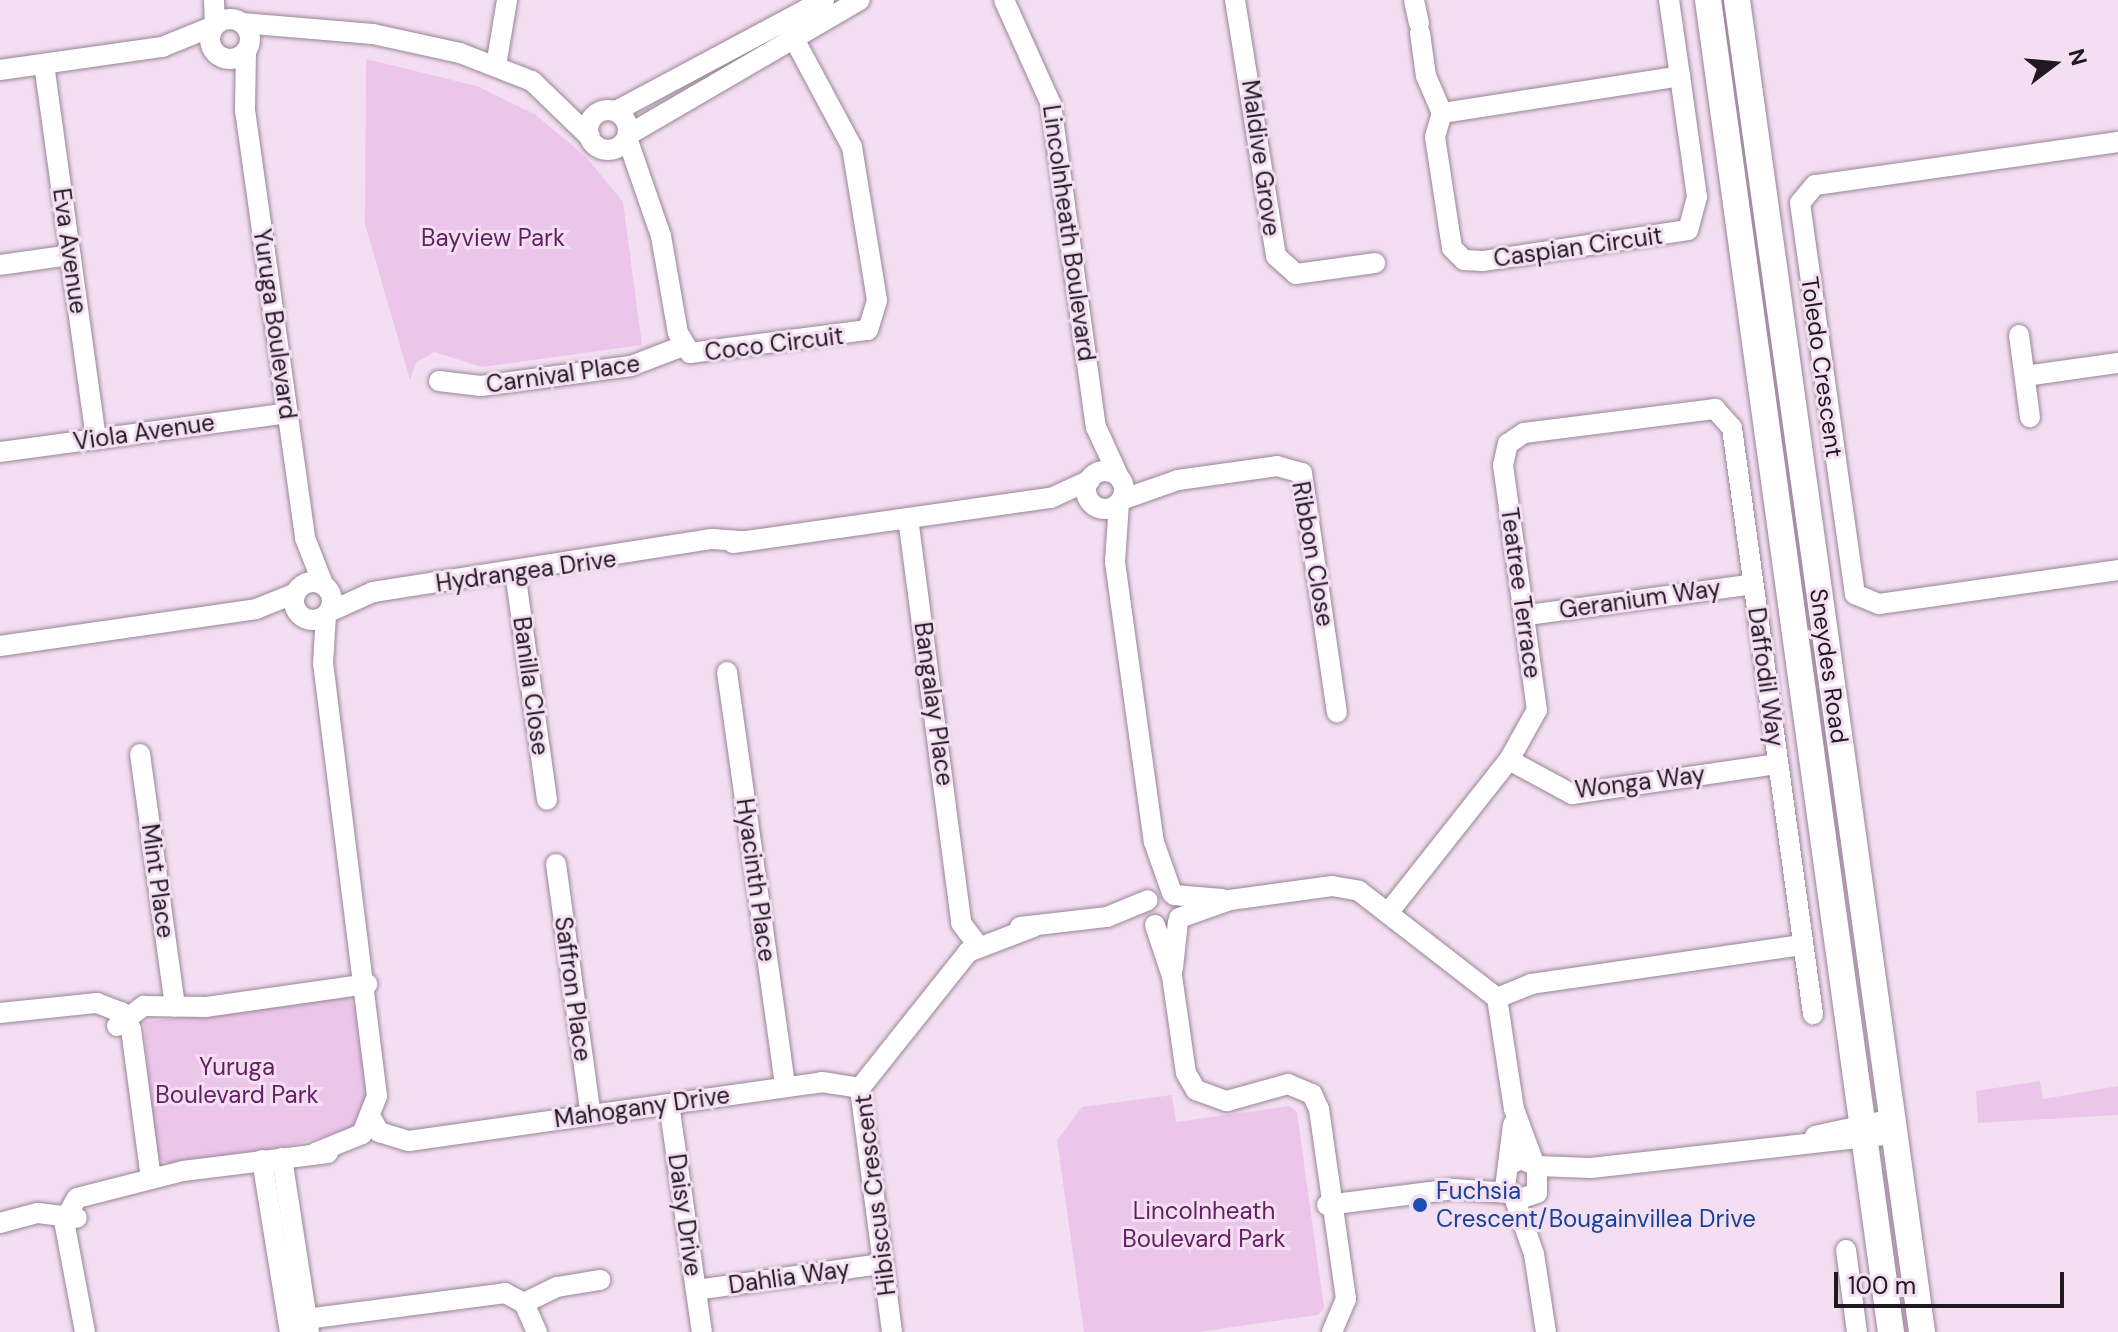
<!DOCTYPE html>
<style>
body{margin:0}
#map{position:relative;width:2118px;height:1332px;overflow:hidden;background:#f4dff2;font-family:"DM Sans",sans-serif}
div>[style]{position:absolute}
.green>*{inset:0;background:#ecc6ea;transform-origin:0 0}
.roads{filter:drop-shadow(0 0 2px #988597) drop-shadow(0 0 2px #988597)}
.minor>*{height:20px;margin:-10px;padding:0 10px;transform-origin:10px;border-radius:10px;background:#fff}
.minor>.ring{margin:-10px;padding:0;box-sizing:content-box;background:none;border:20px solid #fff;border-radius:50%}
.major>*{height:26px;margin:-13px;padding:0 13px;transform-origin:13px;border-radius:13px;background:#fff}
.dots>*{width:22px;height:22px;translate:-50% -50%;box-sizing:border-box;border:4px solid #f4dff2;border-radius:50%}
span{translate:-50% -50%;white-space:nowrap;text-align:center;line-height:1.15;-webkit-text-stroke:6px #f4dff2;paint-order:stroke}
.street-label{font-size:24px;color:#201920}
.park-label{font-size:24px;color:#631e62}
.transit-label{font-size:24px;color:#164399}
.left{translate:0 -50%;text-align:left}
.north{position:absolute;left:2014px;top:24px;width:80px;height:80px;-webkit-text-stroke:6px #f4dff2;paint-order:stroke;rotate:74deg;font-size:22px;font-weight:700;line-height:32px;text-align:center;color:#201920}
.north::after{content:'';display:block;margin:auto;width:28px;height:36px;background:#201920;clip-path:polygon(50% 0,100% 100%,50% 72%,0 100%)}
.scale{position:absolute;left:1834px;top:1272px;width:230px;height:36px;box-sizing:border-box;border:4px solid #201920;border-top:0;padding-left:10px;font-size:24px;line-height:28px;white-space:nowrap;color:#201920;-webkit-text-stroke:6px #f4dff2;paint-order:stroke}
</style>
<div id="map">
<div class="green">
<i style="clip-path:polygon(366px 59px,477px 86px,536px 115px,586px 157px,623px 202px,642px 345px,482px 367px,434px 352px,416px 363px,410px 380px,365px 224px)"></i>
<i style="clip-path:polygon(1755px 188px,1843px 834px,1843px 873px,1837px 873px,1742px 190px)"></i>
<i style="clip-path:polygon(348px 997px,360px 1015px,370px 1090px,362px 1125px,293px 1145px,169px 1164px,155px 1157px,144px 1022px)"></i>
<i style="clip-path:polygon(2040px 1081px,2043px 1099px,2118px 1086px,2118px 1115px,1978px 1123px,1976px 1091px)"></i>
<i style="clip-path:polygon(1172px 1095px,1176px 1122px,1289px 1106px,1297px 1112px,1324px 1308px,1318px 1315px,1199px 1332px,1084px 1332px,1057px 1140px,1082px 1107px)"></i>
<i style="left:1892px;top:1169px;width:165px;height:13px;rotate:82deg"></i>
</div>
<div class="roads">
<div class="minor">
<i style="left:214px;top:0;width:25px;rotate:88deg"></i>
<i style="left:1004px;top:0;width:114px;rotate:65.7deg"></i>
<i style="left:1051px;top:104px;width:326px;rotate:82.1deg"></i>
<i style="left:1096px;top:427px;width:53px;rotate:65.4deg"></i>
<i style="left:1235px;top:0;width:259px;rotate:80.9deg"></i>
<i style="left:1276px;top:256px;width:27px;rotate:42deg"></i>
<i style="left:1296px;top:274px;width:80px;rotate:-7.9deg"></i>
<i style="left:1414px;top:0;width:24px;rotate:78deg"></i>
<i style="left:1669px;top:0;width:77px;rotate:81.8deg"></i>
<i class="ring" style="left:210px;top:19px;width:20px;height:20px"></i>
<i style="left:242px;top:23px;width:131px;rotate:4.8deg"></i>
<i style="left:373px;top:34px;width:89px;rotate:12.3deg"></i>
<i style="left:460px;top:53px;width:77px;rotate:21.3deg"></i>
<i style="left:532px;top:81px;width:81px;rotate:44deg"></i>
<i style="left:1420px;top:33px;width:43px;rotate:82.1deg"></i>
<i style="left:1426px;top:76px;width:40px;rotate:66.6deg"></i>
<i style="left:246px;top:51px;width:59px;rotate:91deg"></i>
<i style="left:245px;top:110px;width:432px;rotate:82deg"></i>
<i style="left:305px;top:538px;width:49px;rotate:68.6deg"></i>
<i style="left:44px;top:64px;width:379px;rotate:82.1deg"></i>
<i style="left:496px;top:66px;width:67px;rotate:-80.5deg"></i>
<i style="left:0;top:70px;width:164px;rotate:-8.1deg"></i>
<i style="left:162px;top:47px;width:56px;rotate:-22deg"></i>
<i style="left:1680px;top:76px;width:122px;rotate:82deg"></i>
<i style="left:1697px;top:197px;width:34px;rotate:105deg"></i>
<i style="left:1688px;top:230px;width:208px;rotate:171.4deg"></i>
<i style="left:1482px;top:261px;width:18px;rotate:-177deg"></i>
<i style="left:1464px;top:260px;width:17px;rotate:-135deg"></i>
<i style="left:1452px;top:248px;width:112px;rotate:-98.7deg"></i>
<i style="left:1435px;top:137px;width:25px;rotate:-74deg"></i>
<i style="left:1442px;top:113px;width:241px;rotate:-8.8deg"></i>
<i class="ring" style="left:588px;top:110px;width:20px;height:20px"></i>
<i style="left:616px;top:111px;width:236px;rotate:-28.1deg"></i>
<i style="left:628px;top:135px;width:268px;rotate:-30.2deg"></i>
<i style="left:627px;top:138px;width:104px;rotate:70.9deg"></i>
<i style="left:661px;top:236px;width:98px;rotate:80.1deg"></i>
<i style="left:678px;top:333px;width:23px;rotate:59deg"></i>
<i style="left:690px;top:353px;width:179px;rotate:-7.4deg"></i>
<i style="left:868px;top:330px;width:31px;rotate:-73deg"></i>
<i style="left:877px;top:300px;width:155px;rotate:-99.3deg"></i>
<i style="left:852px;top:147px;width:142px;rotate:-118.2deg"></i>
<i style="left:2118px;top:142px;width:306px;rotate:171.9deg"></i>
<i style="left:1815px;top:185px;width:23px;rotate:130deg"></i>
<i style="left:1800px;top:203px;width:395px;rotate:82deg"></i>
<i style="left:1855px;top:594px;width:26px;rotate:23deg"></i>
<i style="left:1879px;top:604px;width:241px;rotate:-8.1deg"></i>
<i style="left:0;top:265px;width:71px;rotate:-8.1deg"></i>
<i style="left:2019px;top:335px;width:83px;rotate:82.4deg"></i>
<i style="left:2025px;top:376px;width:94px;rotate:-8deg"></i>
<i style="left:439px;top:381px;width:42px;rotate:6.8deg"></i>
<i style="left:481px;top:386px;width:151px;rotate:-7.6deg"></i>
<i style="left:631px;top:366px;width:56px;rotate:-21deg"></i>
<i style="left:0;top:452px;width:290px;rotate:-7.7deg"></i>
<i class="ring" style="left:1086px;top:471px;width:18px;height:18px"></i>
<i style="left:1121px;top:500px;width:60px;rotate:-19.3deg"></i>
<i style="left:1178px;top:480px;width:100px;rotate:-8deg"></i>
<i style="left:1277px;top:466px;width:26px;rotate:16deg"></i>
<i style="left:1302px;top:473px;width:242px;rotate:81.7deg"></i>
<i style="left:1119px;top:503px;width:59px;rotate:93.9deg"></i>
<i style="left:1115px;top:562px;width:283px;rotate:82.1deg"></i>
<i style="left:1154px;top:842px;width:54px;rotate:70.6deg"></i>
<i style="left:908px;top:518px;width:408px;rotate:82.5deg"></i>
<i style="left:961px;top:923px;width:26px;rotate:53deg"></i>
<i style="left:733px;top:543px;width:321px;rotate:-8.1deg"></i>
<i style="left:1051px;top:498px;width:43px;rotate:-24.8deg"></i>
<i style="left:515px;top:572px;width:230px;rotate:82deg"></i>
<i class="ring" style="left:294px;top:582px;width:18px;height:18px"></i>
<i style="left:329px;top:612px;width:48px;rotate:-24.4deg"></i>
<i style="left:373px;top:592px;width:343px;rotate:-8.9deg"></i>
<i style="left:712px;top:539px;width:32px;rotate:4deg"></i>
<i style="left:1528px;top:615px;width:227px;rotate:-7.8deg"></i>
<i style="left:0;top:646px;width:259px;rotate:-8.2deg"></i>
<i style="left:256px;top:609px;width:43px;rotate:-21.8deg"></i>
<i style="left:727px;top:672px;width:419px;rotate:82deg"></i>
<i style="left:140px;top:754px;width:255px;rotate:82.1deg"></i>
<i style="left:1509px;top:760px;width:72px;rotate:28.4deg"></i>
<i style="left:1572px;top:794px;width:208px;rotate:-8.3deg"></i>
<i style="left:556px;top:864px;width:253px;rotate:82.1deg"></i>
<i style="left:1174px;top:895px;width:48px;rotate:4.8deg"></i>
<i style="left:1388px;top:913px;width:195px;rotate:-51.7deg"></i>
<i style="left:1509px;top:760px;width:57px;rotate:-60.8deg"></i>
<i style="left:1537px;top:710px;width:247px;rotate:-97.9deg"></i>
<i style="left:1503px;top:465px;width:22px;rotate:-77deg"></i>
<i style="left:1508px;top:444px;width:19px;rotate:-35deg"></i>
<i style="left:1524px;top:433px;width:193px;rotate:-7.2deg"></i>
<i style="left:1715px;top:409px;width:25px;rotate:48deg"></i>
<i style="left:1732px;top:428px;width:592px;rotate:82.13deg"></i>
<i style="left:1179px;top:918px;width:54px;rotate:-19.4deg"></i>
<i style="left:1230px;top:900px;width:103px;rotate:-7.8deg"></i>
<i style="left:1332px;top:886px;width:27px;rotate:10deg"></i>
<i style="left:1359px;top:891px;width:175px;rotate:37.8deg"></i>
<i style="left:1497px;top:998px;width:112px;rotate:81.3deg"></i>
<i style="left:1514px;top:1109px;width:58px;rotate:69.7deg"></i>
<i style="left:1155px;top:925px;width:54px;rotate:71.6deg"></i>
<i style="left:1172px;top:976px;width:98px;rotate:81.8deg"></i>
<i style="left:1186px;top:1073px;width:20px;rotate:60deg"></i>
<i style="left:1196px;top:1090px;width:33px;rotate:20deg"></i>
<i style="left:1227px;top:1101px;width:63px;rotate:-15.6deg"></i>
<i style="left:1288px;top:1084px;width:26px;rotate:23deg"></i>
<i style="left:1312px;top:1094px;width:17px;rotate:65deg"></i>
<i style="left:1319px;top:1109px;width:192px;rotate:81.9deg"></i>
<i style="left:1346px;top:1299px;width:36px;rotate:113deg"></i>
<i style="left:1020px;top:927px;width:88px;rotate:-6.6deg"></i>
<i style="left:1107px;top:917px;width:44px;rotate:-22.5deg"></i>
<i style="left:1173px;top:968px;width:47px;rotate:-83.9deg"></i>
<i style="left:1497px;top:998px;width:37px;rotate:-22deg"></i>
<i style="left:1531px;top:984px;width:274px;rotate:-8.2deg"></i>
<i style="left:0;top:1013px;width:98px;rotate:-5.9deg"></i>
<i style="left:97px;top:1003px;width:26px;rotate:21deg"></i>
<i style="left:121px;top:1012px;width:20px;rotate:60deg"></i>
<i style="left:131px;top:1029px;width:150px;rotate:82.4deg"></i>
<i style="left:117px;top:1026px;width:34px;rotate:-37deg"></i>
<i style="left:144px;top:1006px;width:62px;rotate:0.9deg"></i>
<i style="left:206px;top:1007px;width:163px;rotate:-8.1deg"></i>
<i style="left:669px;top:1104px;width:230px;rotate:81.8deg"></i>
<i style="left:373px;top:1121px;width:13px;rotate:61deg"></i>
<i style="left:379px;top:1132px;width:31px;rotate:17deg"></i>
<i style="left:409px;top:1141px;width:417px;rotate:-8.1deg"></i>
<i style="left:822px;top:1082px;width:38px;rotate:9deg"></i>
<i style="left:1815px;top:1136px;width:80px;rotate:-12.3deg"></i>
<i style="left:315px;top:1153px;width:51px;rotate:-22deg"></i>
<i style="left:362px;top:1134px;width:41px;rotate:-68.5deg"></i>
<i style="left:377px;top:1096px;width:435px;rotate:-97.1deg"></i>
<i style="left:323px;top:664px;width:49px;rotate:-86.5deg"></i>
<i style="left:282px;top:1158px;width:176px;rotate:81.2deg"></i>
<i style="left:262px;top:1160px;width:174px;rotate:80.8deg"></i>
<i style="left:1508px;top:1165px;width:14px;rotate:-25deg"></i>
<i style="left:1521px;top:1159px;width:17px;rotate:24deg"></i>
<i style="left:1537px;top:1166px;width:27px;rotate:90deg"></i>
<i style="left:1537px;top:1193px;width:18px;rotate:161deg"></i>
<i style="left:1520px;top:1199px;width:19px;rotate:-144deg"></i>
<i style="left:1505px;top:1188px;width:64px;rotate:-82.8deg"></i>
<i style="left:1537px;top:1166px;width:54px;rotate:2.1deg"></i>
<i style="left:1591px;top:1168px;width:306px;rotate:-6.4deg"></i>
<i style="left:1514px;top:1197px;width:60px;rotate:70.7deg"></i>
<i style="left:1534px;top:1254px;width:79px;rotate:81.3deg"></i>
<i style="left:1327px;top:1205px;width:128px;rotate:-7.2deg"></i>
<i style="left:1454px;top:1189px;width:55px;rotate:4.2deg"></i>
<i style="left:0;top:1223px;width:39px;rotate:-15deg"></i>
<i style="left:38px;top:1213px;width:39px;rotate:7deg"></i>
<i style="left:1846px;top:1250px;width:83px;rotate:82.4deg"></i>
<i style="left:696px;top:1290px;width:188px;rotate:-8deg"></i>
<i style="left:524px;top:1303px;width:37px;rotate:-26deg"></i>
<i style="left:557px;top:1287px;width:44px;rotate:-9.2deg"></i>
<i style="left:306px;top:1319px;width:201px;rotate:-7.4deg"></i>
<i style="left:505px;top:1293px;width:21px;rotate:28deg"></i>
<i style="left:524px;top:1303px;width:32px;rotate:66deg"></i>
<i style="left:85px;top:1332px;width:113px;rotate:-100.7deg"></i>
<i style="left:64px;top:1221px;width:26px;rotate:-61deg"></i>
<i style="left:77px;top:1198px;width:109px;rotate:-14.3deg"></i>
<i style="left:183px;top:1171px;width:146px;rotate:-7.1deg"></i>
<i style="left:892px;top:1332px;width:246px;rotate:-97.5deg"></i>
<i style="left:860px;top:1088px;width:174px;rotate:-51.5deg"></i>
<i style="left:968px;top:952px;width:70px;rotate:-21deg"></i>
</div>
<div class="major">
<i style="left:1708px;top:0;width:1345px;rotate:82.18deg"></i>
<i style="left:1737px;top:0;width:1345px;rotate:82.09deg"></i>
</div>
</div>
<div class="dots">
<i style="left:1420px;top:1205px;background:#1a4fb4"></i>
</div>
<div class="street-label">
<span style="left:1261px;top:158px;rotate:82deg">Maldive Grove</span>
<span style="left:1069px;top:233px;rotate:82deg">Lincolnheath Boulevard</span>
<span style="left:1578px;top:247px;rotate:-8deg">Caspian Circuit</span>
<span style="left:70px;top:251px;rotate:82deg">Eva Avenue</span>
<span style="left:275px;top:324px;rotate:82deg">Yuruga Boulevard</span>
<span style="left:774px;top:344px;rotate:-7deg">Coco Circuit</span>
<span style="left:1822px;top:367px;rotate:82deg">Toledo Crescent</span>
<span style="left:563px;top:374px;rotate:-8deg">Carnival Place</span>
<span style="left:144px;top:432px;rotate:-8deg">Viola Avenue</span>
<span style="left:1313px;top:554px;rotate:80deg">Ribbon Close</span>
<span style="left:526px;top:571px;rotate:-8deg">Hydrangea Drive</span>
<span style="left:1521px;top:593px;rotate:82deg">Teatree Terrace</span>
<span style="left:1640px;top:599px;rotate:-8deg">Geranium Way</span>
<span style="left:1829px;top:666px;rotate:82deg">Sneydes Road</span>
<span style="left:1766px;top:677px;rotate:82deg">Daffodil Way</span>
<span style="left:531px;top:686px;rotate:82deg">Banilla Close</span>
<span style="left:934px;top:704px;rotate:82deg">Bangalay Place</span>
<span style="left:1640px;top:782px;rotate:-7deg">Wonga Way</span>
<span style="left:756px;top:880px;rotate:82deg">Hyacinth Place</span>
<span style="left:158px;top:881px;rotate:82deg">Mint Place</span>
<span style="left:573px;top:989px;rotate:82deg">Saffron Place</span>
<span style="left:642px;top:1107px;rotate:-8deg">Mahogany Drive</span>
<span style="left:875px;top:1195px;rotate:-97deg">Hibiscus Crescent</span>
<span style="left:685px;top:1215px;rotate:82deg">Daisy Drive</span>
<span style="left:789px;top:1277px;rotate:-8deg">Dahlia Way</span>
</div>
<div class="park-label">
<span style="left:493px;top:238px">Bayview Park</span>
<span style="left:237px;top:1081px">Yuruga<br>Boulevard Park</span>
<span style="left:1204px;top:1225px">Lincolnheath<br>Boulevard Park</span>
</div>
<div class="transit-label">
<span class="left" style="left:1436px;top:1205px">Fuchsia<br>Crescent/Bougainvillea Drive</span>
</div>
<div class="north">N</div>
<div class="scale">100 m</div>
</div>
